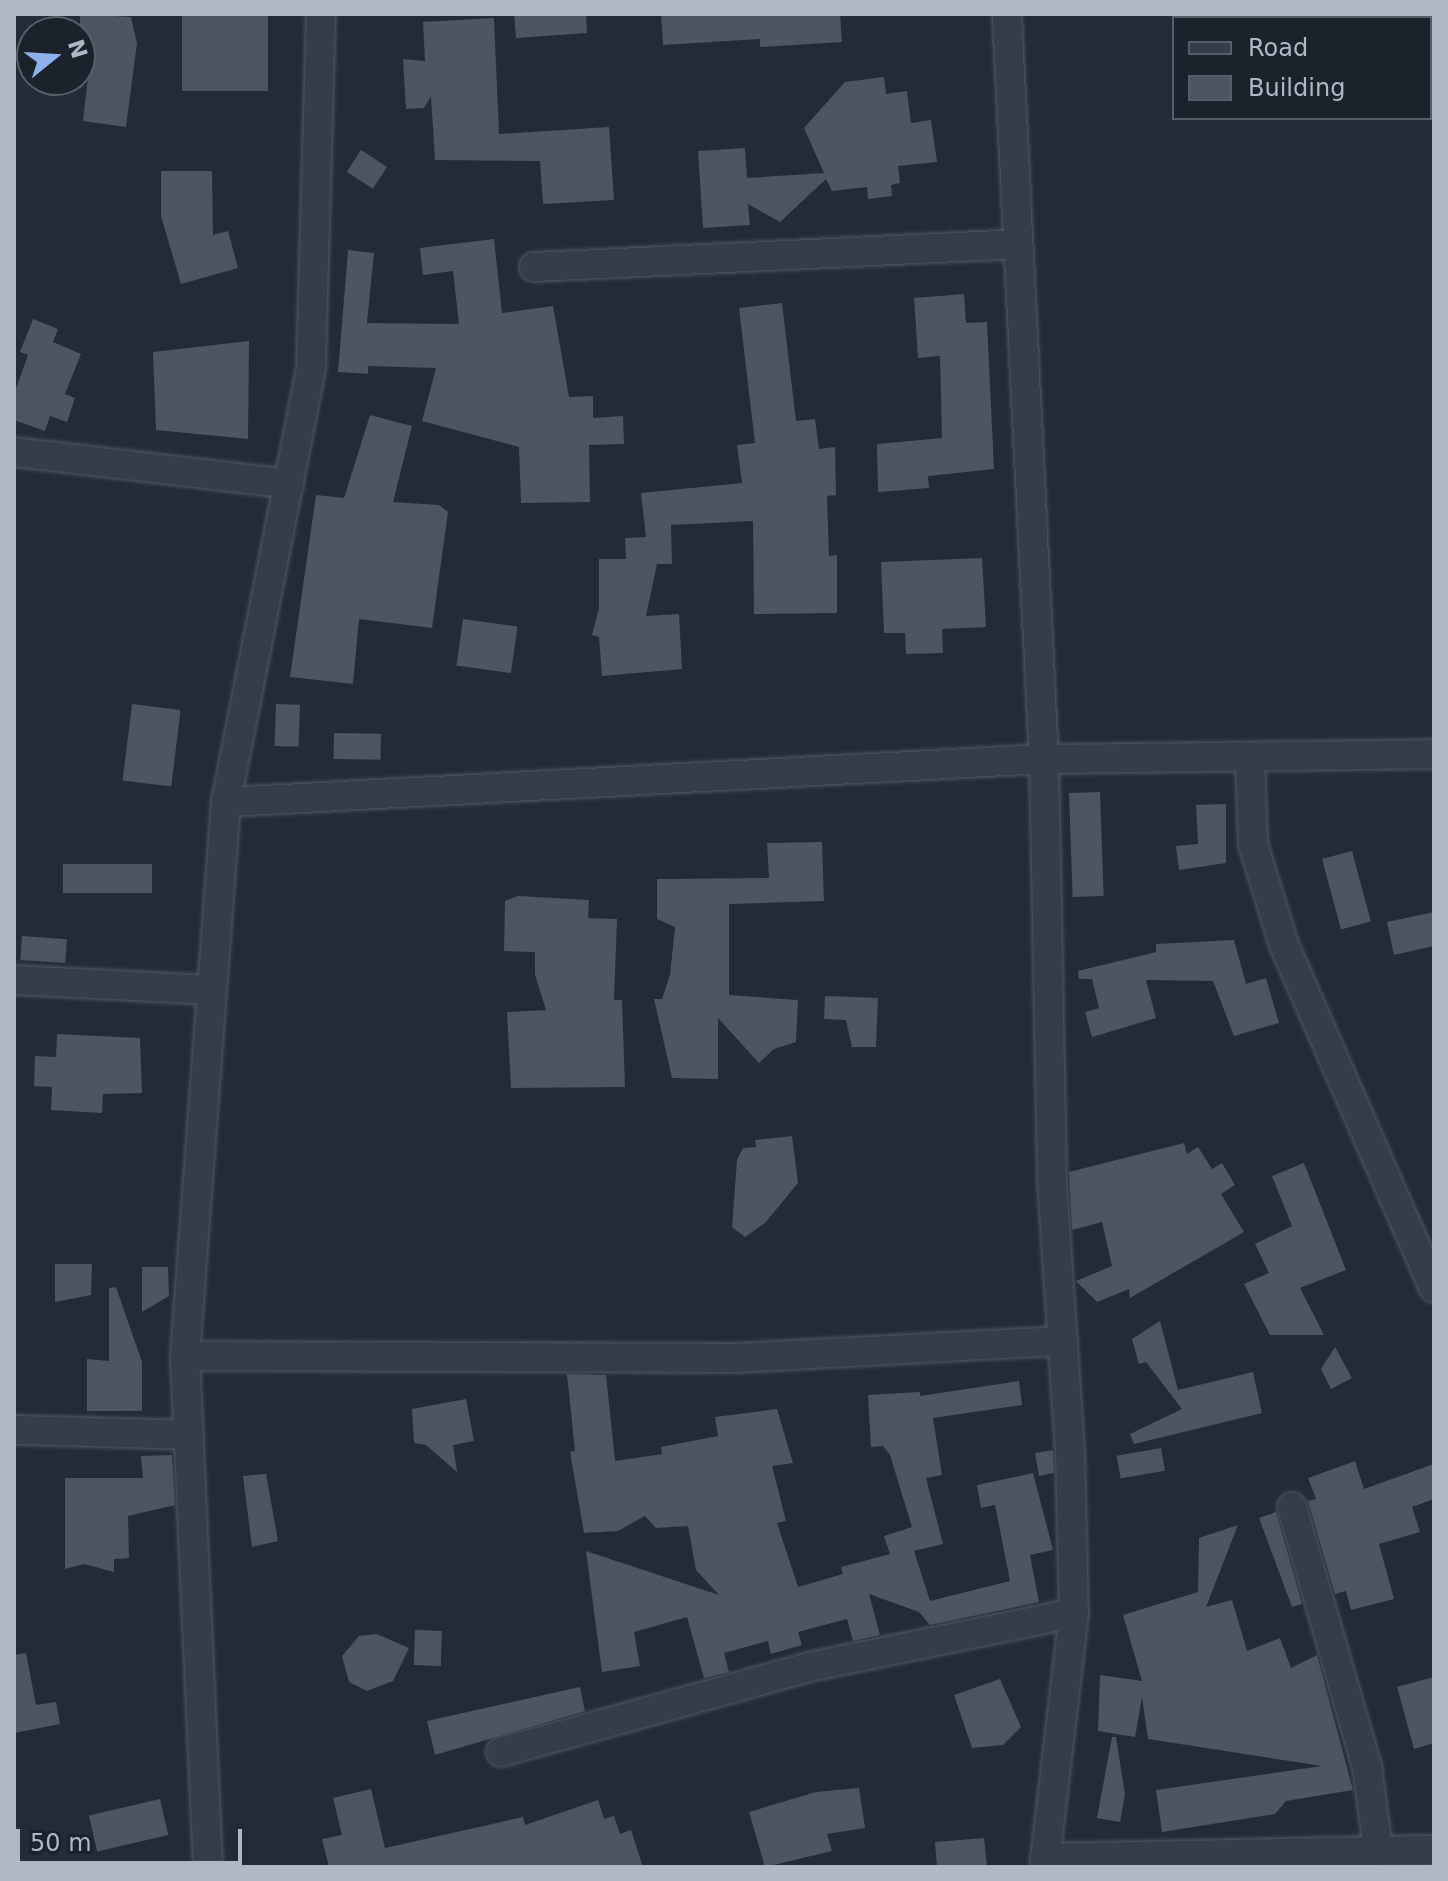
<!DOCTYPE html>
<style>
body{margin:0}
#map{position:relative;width:1448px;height:1881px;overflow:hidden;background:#232b37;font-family:"DejaVu Sans",sans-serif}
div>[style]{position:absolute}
.building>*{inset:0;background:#4b5563;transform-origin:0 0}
.roads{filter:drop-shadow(0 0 2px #515863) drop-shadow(0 0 2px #515863)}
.minor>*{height:28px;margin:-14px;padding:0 14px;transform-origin:14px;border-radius:14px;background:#363d48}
span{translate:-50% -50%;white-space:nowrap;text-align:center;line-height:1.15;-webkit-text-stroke:7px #1c222c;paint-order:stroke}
.frame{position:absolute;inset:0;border:16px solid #b1b8c4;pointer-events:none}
.legend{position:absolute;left:1172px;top:16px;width:260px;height:104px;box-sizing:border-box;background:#1c222c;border:2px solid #585e69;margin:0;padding:10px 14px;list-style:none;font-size:24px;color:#b1b8c4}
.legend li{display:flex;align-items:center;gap:16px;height:40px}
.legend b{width:40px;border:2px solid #585e69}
.north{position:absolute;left:16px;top:16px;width:80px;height:80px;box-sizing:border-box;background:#1c222c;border:2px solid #585e69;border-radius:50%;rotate:72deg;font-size:22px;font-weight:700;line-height:32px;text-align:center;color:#b1b8c4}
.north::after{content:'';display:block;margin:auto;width:28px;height:36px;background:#8cb1ee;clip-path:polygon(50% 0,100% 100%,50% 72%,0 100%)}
.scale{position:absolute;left:16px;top:1829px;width:226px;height:36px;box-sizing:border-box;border:4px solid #b1b8c4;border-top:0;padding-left:10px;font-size:24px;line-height:28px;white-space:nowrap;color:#b1b8c4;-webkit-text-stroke:6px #1c222c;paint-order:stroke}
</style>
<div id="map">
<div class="building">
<i style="clip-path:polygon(80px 14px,131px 17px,137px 43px,126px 127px,83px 121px,88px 78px,80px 77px)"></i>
<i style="left:182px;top:14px;width:86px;height:77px"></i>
<i style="clip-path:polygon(514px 14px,586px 14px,587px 33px,516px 38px)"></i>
<i style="clip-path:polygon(661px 14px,840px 14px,842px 42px,760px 47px,760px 39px,663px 45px)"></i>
<i style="clip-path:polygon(494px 18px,499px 134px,609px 127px,614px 200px,543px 204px,540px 161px,435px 160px,431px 96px,424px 108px,406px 109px,403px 59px,425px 61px,423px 22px)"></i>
<i style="clip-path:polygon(884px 77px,886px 94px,907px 91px,911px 123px,931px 120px,937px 162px,898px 166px,900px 183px,891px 185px,892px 196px,868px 199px,867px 187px,832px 191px,826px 179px,780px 222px,748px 204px,750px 225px,703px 228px,698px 151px,745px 148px,747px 178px,824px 173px,804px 128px,845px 82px)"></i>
<i style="left:361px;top:150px;width:31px;height:26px;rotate:33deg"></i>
<i style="clip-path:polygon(161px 171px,212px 171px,213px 235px,228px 231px,238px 268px,181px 284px,161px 216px)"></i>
<i style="clip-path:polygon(494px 239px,502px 313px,553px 306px,569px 397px,593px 396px,593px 418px,623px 416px,624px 444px,589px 445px,590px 502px,521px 503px,519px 447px,422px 421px,436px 368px,368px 366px,368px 374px,338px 372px,348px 250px,374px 253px,367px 323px,459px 324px,453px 271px,423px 275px,420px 248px)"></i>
<i style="clip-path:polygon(964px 294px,966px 323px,987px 322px,994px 469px,928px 476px,929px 488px,878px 492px,877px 444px,942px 438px,940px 356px,918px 358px,914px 298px)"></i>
<i style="clip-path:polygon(782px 303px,796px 421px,815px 419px,819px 449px,835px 447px,836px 495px,827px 496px,829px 556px,837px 555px,837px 613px,754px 614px,753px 521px,671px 525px,672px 564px,657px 564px,646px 616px,679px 614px,682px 669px,602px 676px,599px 637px,592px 635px,599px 608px,599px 559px,626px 559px,625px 538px,646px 537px,641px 493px,742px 483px,737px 445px,755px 443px,739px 308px)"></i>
<i style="clip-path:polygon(33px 319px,58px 329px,53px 342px,81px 354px,65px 394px,75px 398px,67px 422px,50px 416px,45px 431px,14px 420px,14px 394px,28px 355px,20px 352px)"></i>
<i style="clip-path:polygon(249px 341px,248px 439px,156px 430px,153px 352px)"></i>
<i style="clip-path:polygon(370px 415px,412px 426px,393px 502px,439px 505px,448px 512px,432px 628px,359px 619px,353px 684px,290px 677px,316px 495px,344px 498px)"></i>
<i style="clip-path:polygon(982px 558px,986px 627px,942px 629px,943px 653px,906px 654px,905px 633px,884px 633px,881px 562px)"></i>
<i style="left:463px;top:619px;width:55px;height:47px;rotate:8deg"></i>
<i style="left:132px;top:704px;width:49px;height:77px;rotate:7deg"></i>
<i style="left:276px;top:704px;width:24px;height:42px;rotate:2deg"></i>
<i style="left:334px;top:733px;width:47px;height:26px;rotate:1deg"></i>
<i style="left:1100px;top:792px;width:104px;height:31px;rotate:88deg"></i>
<i style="clip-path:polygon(1226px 804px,1226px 863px,1179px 870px,1176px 846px,1198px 844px,1196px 805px)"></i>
<i style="clip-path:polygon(822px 842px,824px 901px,729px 904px,729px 995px,798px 1000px,796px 1042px,774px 1049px,759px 1063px,718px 1018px,718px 1079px,672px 1078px,654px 999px,662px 999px,670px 975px,675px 927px,657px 919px,657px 879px,769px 878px,767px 843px)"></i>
<i style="left:1352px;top:851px;width:73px;height:31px;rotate:75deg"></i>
<i style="left:152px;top:864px;width:29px;height:89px;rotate:90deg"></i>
<i style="clip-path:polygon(518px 896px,589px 900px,588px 918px,617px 919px,614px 1000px,622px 1000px,625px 1087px,511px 1088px,507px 1012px,546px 1010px,535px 975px,535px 952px,504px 951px,505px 901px)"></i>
<i style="clip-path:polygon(1434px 912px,1434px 946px,1394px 955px,1387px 922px)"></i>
<i style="left:22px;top:936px;width:45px;height:24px;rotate:4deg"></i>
<i style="clip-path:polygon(1234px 940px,1246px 984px,1266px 978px,1279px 1023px,1234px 1036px,1213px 981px,1146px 980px,1156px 1018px,1092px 1037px,1085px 1012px,1099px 1008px,1092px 979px,1079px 979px,1078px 971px,1156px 952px,1156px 944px)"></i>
<i style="clip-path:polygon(825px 996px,878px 998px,876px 1047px,852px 1047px,846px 1020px,824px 1019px)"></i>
<i style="clip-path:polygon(57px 1034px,140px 1038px,142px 1093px,103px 1094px,102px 1113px,51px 1110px,52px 1087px,34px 1086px,35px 1056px,56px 1057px)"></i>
<i style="clip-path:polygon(792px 1136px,798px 1183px,765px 1223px,745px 1237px,732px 1227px,737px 1160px,743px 1148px,756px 1147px,755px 1140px)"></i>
<i style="clip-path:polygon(1184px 1143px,1187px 1154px,1198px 1147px,1212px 1169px,1222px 1163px,1235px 1185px,1221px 1194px,1244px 1232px,1130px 1298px,1129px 1289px,1097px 1302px,1076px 1281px,1112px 1266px,1102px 1222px,1072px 1230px,1069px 1172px)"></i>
<i style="clip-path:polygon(1304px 1163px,1346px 1270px,1300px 1288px,1324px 1335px,1270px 1335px,1244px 1284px,1269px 1273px,1255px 1244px,1292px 1226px,1272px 1176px)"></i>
<i style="clip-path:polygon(55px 1264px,92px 1264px,91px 1295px,55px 1302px)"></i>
<i style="clip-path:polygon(142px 1267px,168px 1267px,169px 1296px,142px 1312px)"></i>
<i style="clip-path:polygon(116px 1287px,142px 1362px,142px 1411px,87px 1411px,87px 1359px,109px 1361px,109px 1288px)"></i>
<i style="clip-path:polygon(1160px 1321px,1178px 1390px,1253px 1372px,1262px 1413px,1134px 1444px,1130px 1434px,1182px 1409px,1146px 1362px,1139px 1364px,1132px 1339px)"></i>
<i style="clip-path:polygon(1335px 1347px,1352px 1378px,1331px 1389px,1321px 1369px)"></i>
<i style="clip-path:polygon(567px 1374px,606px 1375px,615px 1461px,662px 1454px,661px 1447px,718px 1436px,715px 1417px,777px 1409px,793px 1463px,772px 1466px,786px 1521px,777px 1523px,798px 1587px,843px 1574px,841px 1567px,890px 1554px,884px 1536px,912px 1527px,890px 1455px,883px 1446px,871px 1447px,868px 1395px,920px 1392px,920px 1396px,1019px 1381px,1022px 1405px,933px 1418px,942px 1475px,926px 1478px,943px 1544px,914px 1551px,930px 1601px,1010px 1581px,995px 1505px,981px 1508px,977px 1485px,1033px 1473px,1053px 1550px,1030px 1555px,1039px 1602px,930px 1625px,919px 1612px,869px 1594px,880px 1635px,853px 1641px,847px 1619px,798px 1632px,802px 1645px,771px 1654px,768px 1641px,724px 1653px,729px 1672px,704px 1678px,687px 1617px,634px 1632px,640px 1666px,602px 1672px,586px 1551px,719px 1595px,696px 1570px,688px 1526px,656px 1528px,645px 1516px,618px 1531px,584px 1533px,570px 1452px,575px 1451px)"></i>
<i style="clip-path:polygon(466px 1399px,474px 1441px,453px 1445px,457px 1472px,426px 1445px,414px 1443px,412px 1409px)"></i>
<i style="left:1161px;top:1448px;width:23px;height:45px;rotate:80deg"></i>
<i style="clip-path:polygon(1053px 1450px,1054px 1473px,1039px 1476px,1035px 1453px)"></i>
<i style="clip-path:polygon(172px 1455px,175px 1505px,128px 1516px,129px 1558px,114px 1559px,114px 1572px,84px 1564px,65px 1569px,65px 1478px,143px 1478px,141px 1456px)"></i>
<i style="clip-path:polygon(1355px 1461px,1364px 1489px,1434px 1464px,1434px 1499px,1412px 1507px,1420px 1532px,1379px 1544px,1394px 1599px,1351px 1610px,1346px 1591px,1335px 1594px,1308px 1501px,1316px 1499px,1308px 1478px)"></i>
<i style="clip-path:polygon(266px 1474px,278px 1541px,252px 1547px,243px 1476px)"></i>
<i style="clip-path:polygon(1276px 1512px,1302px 1604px,1292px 1607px,1259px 1518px)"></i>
<i style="clip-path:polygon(1238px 1525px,1206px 1607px,1232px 1600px,1247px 1651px,1280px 1638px,1291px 1668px,1317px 1655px,1353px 1790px,1286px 1801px,1275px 1814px,1162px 1832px,1156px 1790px,1322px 1766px,1148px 1739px,1142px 1697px,1135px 1737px,1098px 1731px,1100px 1675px,1142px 1681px,1123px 1615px,1198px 1592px,1199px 1538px)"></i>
<i style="left:415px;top:1630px;width:27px;height:35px;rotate:2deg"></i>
<i style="clip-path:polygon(377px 1634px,409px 1648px,393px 1681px,367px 1691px,349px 1682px,342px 1656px,359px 1636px)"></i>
<i style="clip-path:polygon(26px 1653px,36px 1705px,56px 1702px,60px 1724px,14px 1733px,14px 1655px)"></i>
<i style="clip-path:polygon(1434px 1677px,1434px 1743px,1414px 1749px,1397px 1687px)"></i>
<i style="clip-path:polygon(1000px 1679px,1021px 1727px,1003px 1745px,972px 1748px,954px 1695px)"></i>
<i style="clip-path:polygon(580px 1687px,585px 1711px,435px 1755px,427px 1721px)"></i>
<i style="clip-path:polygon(1112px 1737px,1116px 1737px,1125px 1794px,1120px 1822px,1097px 1818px)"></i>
<i style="clip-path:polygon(859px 1788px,865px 1828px,827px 1834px,832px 1851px,765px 1867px,749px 1812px,816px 1792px)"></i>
<i style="clip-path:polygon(371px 1789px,385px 1848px,523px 1817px,525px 1825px,598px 1800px,604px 1819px,614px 1816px,620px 1834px,631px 1830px,643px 1867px,329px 1867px,322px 1839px,342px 1835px,333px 1798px)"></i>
<i style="left:160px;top:1799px;width:37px;height:73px;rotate:77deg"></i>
<i style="clip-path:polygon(984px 1838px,987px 1867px,937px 1867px,935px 1842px)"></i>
</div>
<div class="roads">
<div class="minor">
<i style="left:1007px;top:14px;width:746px;rotate:87.16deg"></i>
<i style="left:1044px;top:759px;width:422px;rotate:88.9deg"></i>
<i style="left:1052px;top:1181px;width:272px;rotate:86.2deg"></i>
<i style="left:1070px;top:1452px;width:161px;rotate:88.6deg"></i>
<i style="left:1074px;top:1613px;width:256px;rotate:96.7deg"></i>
<i style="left:534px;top:267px;width:485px;rotate:-2.7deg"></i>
<i style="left:14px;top:452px;width:277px;rotate:6.6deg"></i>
<i style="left:1250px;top:757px;width:87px;rotate:88deg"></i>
<i style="left:1253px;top:844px;width:106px;rotate:72.9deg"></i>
<i style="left:1284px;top:945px;width:374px;rotate:66.4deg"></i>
<i style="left:226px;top:802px;width:819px;rotate:-3.01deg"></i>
<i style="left:1044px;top:759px;width:390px;rotate:-0.7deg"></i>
<i style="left:14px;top:980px;width:198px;rotate:2.9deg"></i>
<i style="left:185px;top:1356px;width:551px;rotate:0.21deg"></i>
<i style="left:736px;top:1358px;width:327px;rotate:-3deg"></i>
<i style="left:14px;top:1430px;width:175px;rotate:1.6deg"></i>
<i style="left:1292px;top:1507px;width:270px;rotate:73.9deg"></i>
<i style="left:1367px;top:1766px;width:85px;rotate:82.5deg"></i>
<i style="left:501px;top:1752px;width:320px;rotate:-15.4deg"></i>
<i style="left:809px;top:1667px;width:270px;rotate:-11.5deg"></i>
<i style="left:1045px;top:1858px;width:389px;rotate:-1.2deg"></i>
<i style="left:208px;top:1867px;width:512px;rotate:-92.58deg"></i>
<i style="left:185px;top:1356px;width:556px;rotate:-85.77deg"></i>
<i style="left:226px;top:802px;width:443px;rotate:-78.9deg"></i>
<i style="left:311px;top:367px;width:353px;rotate:-88.4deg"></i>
</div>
</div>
<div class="frame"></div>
<ul class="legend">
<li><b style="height:10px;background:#363d48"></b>Road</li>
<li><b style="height:22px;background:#4b5563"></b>Building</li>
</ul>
<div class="north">N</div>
<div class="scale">50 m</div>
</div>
